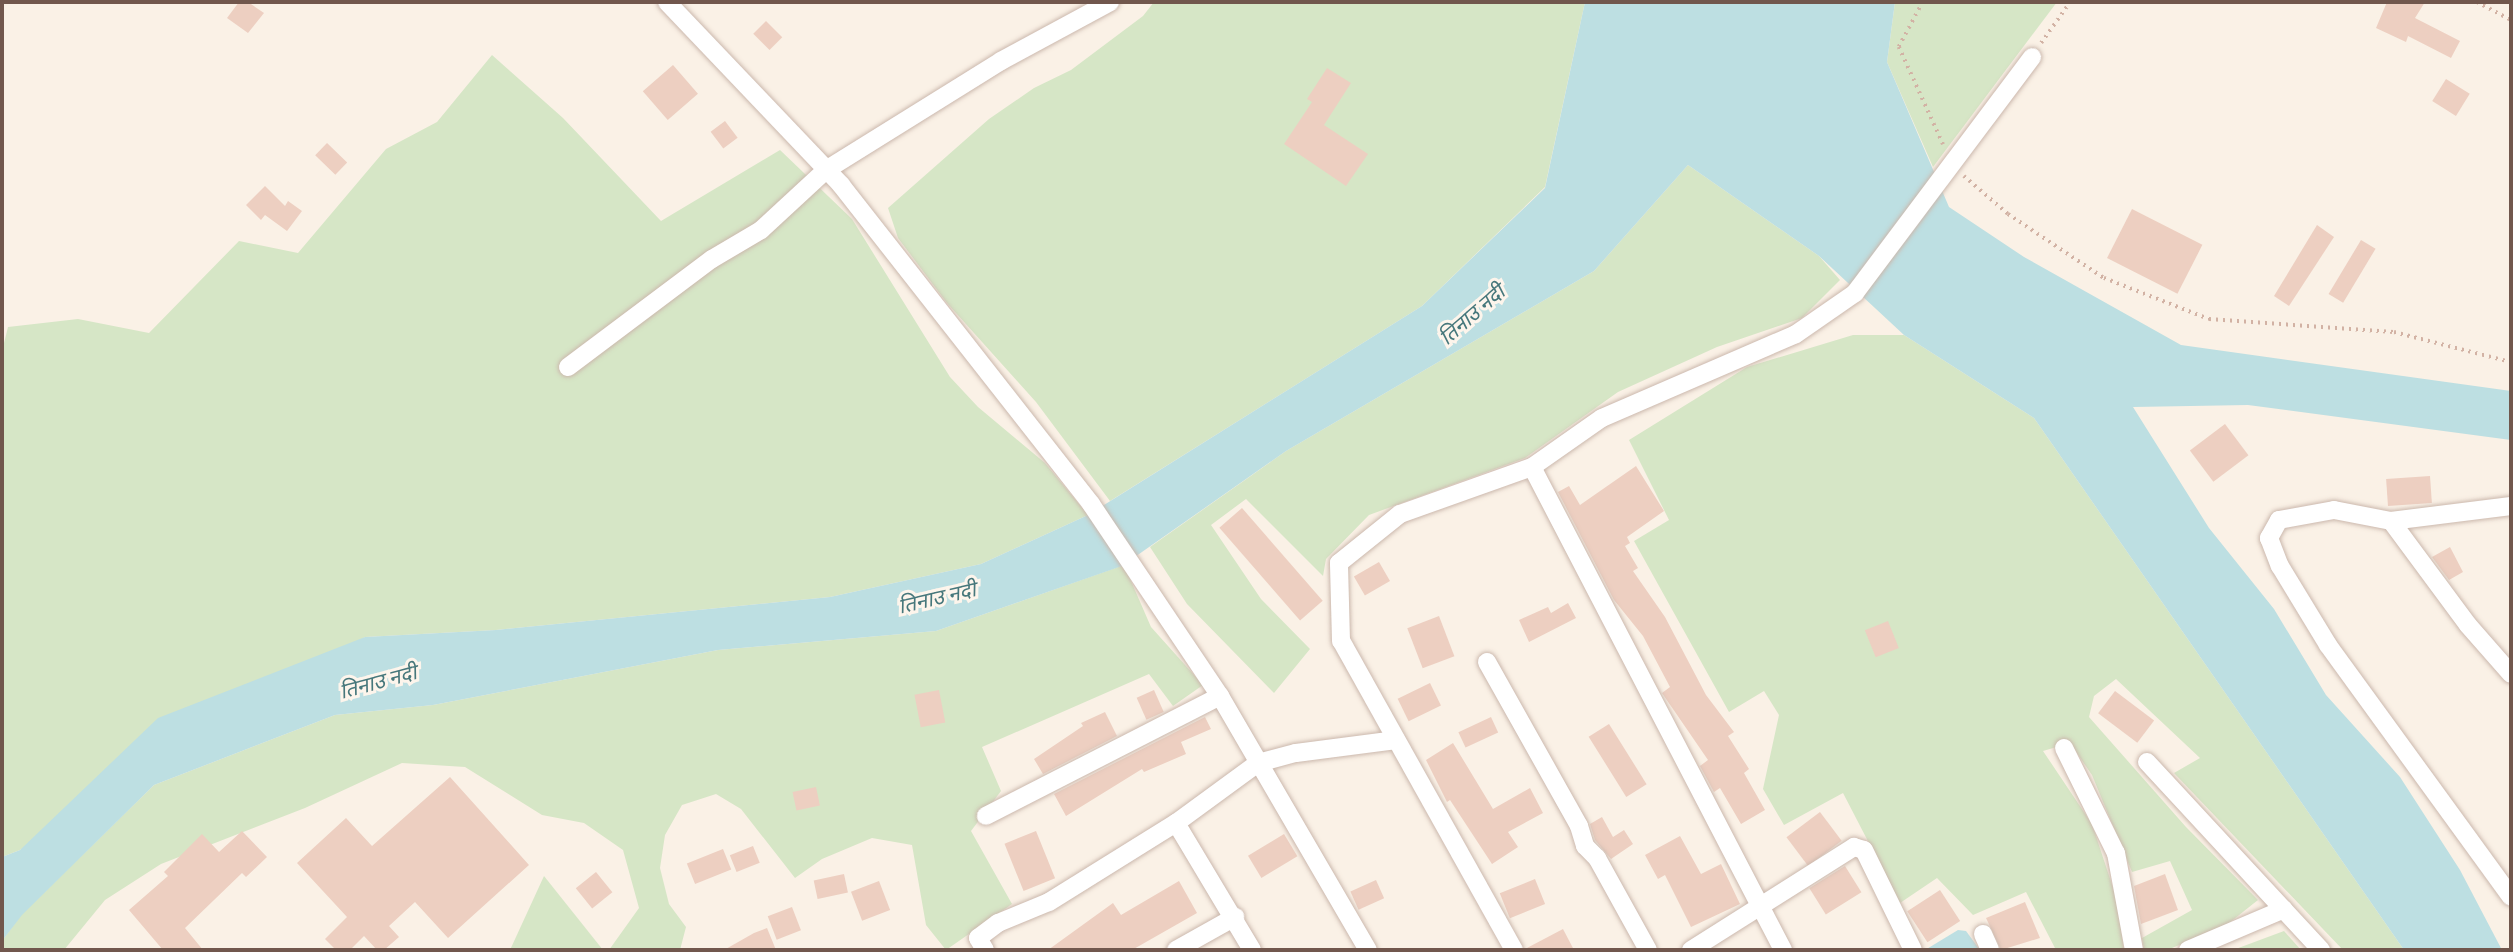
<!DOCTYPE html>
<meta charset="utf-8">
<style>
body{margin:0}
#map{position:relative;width:2513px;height:952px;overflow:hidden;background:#faf1e6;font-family:Signika,"Noto Sans Devanagari",sans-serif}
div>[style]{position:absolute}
.green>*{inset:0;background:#d6e6c6}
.water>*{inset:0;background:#bddfe2}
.building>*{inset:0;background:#edcfc1;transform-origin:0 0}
.path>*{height:3.5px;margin-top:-1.75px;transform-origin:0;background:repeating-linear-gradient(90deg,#d2b2a4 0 2px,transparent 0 7px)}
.roads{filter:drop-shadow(0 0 2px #cbb8ad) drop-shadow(0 0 2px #cbb8ad)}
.street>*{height:18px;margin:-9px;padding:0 9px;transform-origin:9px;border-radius:9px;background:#fff}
span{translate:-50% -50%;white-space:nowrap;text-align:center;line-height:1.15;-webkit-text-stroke:6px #fdf5ec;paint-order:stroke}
.water-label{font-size:21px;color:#46777b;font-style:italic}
.frame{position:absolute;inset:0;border:4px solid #71574d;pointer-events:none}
</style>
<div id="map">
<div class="green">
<i style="clip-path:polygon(1154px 2px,1585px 2px,1545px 187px,1422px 306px,1110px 501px,1036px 402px,947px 303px,898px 238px,888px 208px,989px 119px,1034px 88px,1071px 70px,1143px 16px)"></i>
<i style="clip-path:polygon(1895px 2px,2057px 2px,1933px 167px,1887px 62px)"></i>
<i style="clip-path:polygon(492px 55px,563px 118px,661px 221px,780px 150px,852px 219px,950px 377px,978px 407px,1045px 463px,1088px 515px,981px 564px,830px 597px,496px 630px,365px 637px,20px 850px,2px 857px,2px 351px,8px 327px,78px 319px,149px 333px,239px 241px,298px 253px,386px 149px,437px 122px)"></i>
<i style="clip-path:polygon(1688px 165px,1819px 256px,1840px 280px,1802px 318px,1717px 347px,1618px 392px,1525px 458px,1369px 515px,1326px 559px,1323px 576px,1246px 499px,1211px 525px,1261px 599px,1310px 649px,1274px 693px,1187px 604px,1150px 547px,1286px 451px,1594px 271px)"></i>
<i style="clip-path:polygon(1853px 335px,1904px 335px,2034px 418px,2404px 950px,2343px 950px,2174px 773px,2200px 758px,2116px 679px,2094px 696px,2089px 717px,2186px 827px,2258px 900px,2224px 927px,2167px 950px,2144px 950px,2142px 938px,2192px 910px,2170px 861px,2132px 872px,2092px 775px,2070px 743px,2043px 751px,2092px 824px,2117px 900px,2124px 950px,2056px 950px,2026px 892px,1973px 915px,1937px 878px,1900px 903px,1843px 793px,1784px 825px,1763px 789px,1779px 715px,1764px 691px,1729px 712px,1634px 541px,1669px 520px,1629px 440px,1747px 367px)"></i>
<i style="clip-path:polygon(1124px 565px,1151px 627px,1203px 685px,1173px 706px,1149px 674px,982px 747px,1001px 791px,971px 831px,1012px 904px,946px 950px,926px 925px,912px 845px,872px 838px,822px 859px,795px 878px,741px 809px,716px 794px,682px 805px,665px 835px,660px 868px,669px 904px,686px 927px,680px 950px,609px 950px,639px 908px,623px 850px,584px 823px,542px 815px,465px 767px,402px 763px,305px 808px,161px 864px,105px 900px,64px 950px,2px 950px,2px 941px,21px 915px,154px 785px,335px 715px,433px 705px,718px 650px,936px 631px)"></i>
<i style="clip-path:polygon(544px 876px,603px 950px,510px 950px)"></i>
<i style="clip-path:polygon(2284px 931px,2301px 950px,2233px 950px)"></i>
</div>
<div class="water">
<i style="clip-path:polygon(1585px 2px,1895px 2px,1887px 62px,1949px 207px,2024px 257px,2181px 345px,2511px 391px,2511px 440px,2248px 405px,2133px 407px,2209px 528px,2274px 609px,2326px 695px,2400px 777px,2460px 870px,2502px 950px,2404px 950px,2034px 418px,1904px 335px,1819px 256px,1688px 165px,1594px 271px,1286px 451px,1122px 566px,936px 631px,718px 650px,433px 705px,335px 715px,154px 785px,22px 915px,2px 941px,2px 857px,20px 850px,158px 718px,365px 637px,496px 630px,830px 597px,981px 564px,1088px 515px,1422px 306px,1545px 188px)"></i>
<i style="clip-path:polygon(1958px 930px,1966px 931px,1980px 950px,1925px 950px)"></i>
</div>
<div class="building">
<i style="clip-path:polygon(239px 2px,248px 2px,264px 13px,248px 33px,227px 18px)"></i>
<i style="clip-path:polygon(2387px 2px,2425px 2px,2415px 18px,2460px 41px,2451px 58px,2408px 36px,2406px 42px,2376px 28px)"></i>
<i style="left:766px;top:21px;width:23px;height:18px;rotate:45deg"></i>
<i style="left:673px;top:65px;width:38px;height:40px;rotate:49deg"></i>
<i style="clip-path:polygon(1327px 68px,1351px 83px,1324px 125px,1368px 154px,1346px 186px,1284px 144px,1312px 102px,1307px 99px)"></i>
<i style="left:2446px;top:79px;width:28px;height:26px;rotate:32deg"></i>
<i style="left:725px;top:121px;width:21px;height:18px;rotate:53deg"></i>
<i style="left:327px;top:143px;width:28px;height:17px;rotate:44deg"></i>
<i style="clip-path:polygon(265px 186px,285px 206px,288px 201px,302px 211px,287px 231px,265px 215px,261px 220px,246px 205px)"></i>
<i style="left:2132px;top:209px;width:79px;height:55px;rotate:27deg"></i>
<i style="clip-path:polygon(2317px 225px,2334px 237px,2289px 306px,2274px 296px)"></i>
<i style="left:2361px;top:240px;width:17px;height:63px;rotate:31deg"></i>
<i style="left:2225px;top:424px;width:39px;height:44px;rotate:53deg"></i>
<i style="clip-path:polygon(1636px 466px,1664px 511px,1627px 537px,1630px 543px,1625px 546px,1638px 568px,1633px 571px,1665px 617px,1706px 695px,1734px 732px,1728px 736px,1749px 769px,1744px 773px,1765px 810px,1741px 824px,1720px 788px,1714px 792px,1700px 766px,1708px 760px,1662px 693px,1670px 687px,1643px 636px,1614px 600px,1558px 492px,1569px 486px,1580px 505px)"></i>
<i style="left:2430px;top:476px;width:27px;height:44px;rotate:86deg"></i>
<i style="left:1242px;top:508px;width:123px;height:30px;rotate:49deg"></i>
<i style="clip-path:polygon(2450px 547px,2463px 572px,2449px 580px,2432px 557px)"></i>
<i style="left:1379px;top:562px;width:22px;height:29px;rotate:60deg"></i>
<i style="clip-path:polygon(1568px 603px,1576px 618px,1529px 642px,1519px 620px,1548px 607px,1551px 613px)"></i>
<i style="left:1439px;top:616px;width:43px;height:34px;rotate:69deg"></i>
<i style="left:1888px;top:621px;width:29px;height:25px;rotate:68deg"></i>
<i style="left:1430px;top:683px;width:25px;height:36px;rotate:64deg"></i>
<i style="left:939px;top:690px;width:33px;height:25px;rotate:79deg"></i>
<i style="left:1154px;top:690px;width:24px;height:19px;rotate:66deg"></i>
<i style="left:2115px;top:691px;width:49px;height:28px;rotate:37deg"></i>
<i style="clip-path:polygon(1105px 712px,1117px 736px,1043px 774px,1034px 759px,1083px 726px,1081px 723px)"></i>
<i style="clip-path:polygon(1205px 717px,1211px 729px,1181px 742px,1186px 754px,1144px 772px,1142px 769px,1066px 816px,1054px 794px)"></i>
<i style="left:1491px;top:717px;width:17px;height:36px;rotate:65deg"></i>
<i style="left:1609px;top:724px;width:71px;height:24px;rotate:58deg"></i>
<i style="clip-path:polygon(1453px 743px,1493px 809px,1530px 788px,1543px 813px,1508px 832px,1518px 847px,1492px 864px,1450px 800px,1447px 802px,1426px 760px)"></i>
<i style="clip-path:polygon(450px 777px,529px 865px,448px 938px,415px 902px,389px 926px,399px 937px,384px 950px,377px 950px,364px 936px,350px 950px,336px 950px,325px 939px,347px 917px,297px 863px,346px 818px,372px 846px)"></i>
<i style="left:816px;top:787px;width:19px;height:24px;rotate:78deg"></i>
<i style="left:1820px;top:812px;width:36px;height:42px;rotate:53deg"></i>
<i style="clip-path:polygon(1602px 817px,1613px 837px,1624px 830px,1633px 844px,1611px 859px,1595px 840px,1590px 824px)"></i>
<i style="clip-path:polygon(242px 831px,267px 857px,246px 877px,242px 873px,185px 928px,203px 950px,163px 950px,129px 910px,168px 876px,164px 872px,202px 834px,219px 852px)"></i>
<i style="left:1036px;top:831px;width:51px;height:34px;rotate:68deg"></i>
<i style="left:1284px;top:834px;width:26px;height:42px;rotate:59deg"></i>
<i style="clip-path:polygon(1680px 836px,1701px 874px,1721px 864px,1740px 904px,1691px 927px,1665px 875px,1658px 879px,1645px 855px)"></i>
<i style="left:753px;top:846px;width:18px;height:25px;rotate:68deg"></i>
<i style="left:723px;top:849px;width:22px;height:39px;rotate:68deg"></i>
<i style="left:1845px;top:866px;width:31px;height:42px;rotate:58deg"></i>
<i style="left:596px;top:872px;width:26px;height:26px;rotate:51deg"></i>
<i style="left:844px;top:874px;width:19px;height:31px;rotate:78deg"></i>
<i style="clip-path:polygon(2165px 874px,2178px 910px,2141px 924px,2134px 886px)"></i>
<i style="left:1535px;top:879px;width:27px;height:38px;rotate:68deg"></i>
<i style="left:1376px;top:880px;width:20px;height:28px;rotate:66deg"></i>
<i style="left:879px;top:881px;width:31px;height:30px;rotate:69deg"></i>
<i style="clip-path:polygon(1179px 881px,1197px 913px,1132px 950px,1048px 950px,1113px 903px,1121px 915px)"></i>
<i style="left:1940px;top:890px;width:37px;height:39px;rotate:57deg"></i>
<i style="clip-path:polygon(2025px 902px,2040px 938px,2001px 950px,1986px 918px)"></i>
<i style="left:792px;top:907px;width:25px;height:26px;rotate:69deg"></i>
<i style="clip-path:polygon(767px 928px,776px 950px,724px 950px,754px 933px)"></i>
<i style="clip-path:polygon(1563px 929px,1574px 950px,1525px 950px,1525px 949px)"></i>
</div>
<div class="path">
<i style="left:1923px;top:2px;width:51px;rotate:118.1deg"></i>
<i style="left:1899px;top:47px;width:107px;rotate:65.6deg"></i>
<i style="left:2477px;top:2px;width:38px;rotate:28deg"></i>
<i style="left:2041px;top:43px;width:50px;rotate:-54.7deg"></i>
<i style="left:1964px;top:176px;width:58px;rotate:40.8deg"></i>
<i style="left:2008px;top:214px;width:115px;rotate:33.7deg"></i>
<i style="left:2104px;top:278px;width:113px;rotate:21.3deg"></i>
<i style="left:2209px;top:319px;width:185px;rotate:4deg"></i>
<i style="left:2394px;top:332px;width:121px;rotate:14.4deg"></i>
</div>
<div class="roads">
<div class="street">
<i style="left:667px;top:2px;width:253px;rotate:46.4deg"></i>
<i style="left:841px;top:185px;width:405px;rotate:51.9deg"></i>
<i style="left:1091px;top:504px;width:231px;rotate:56.1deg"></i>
<i style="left:1220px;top:696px;width:263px;rotate:152.9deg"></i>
<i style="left:568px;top:367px;width:180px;rotate:-36.9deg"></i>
<i style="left:712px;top:259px;width:57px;rotate:-30.6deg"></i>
<i style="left:761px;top:230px;width:88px;rotate:-42.7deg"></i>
<i style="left:826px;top:170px;width:206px;rotate:-31.9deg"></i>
<i style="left:1001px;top:61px;width:124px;rotate:-28.4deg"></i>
<i style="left:2511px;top:506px;width:121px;rotate:172.9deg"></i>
<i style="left:2391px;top:521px;width:58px;rotate:-169.1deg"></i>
<i style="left:2334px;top:510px;width:56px;rotate:169.7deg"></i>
<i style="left:2279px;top:520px;width:21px;rotate:119deg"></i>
<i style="left:2269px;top:538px;width:30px;rotate:69deg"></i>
<i style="left:2280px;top:566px;width:92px;rotate:58.7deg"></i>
<i style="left:2328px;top:645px;width:311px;rotate:54deg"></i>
<i style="left:2391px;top:521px;width:129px;rotate:53.5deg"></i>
<i style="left:2468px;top:625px;width:65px;rotate:48.7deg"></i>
<i style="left:1487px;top:662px;width:188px;rotate:60.7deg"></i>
<i style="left:1579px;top:826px;width:21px;rotate:73deg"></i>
<i style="left:1585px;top:846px;width:17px;rotate:45deg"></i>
<i style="left:1597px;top:858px;width:105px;rotate:61deg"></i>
<i style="left:1220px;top:696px;width:294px;rotate:59.8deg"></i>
<i style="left:2064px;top:748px;width:117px;rotate:63.7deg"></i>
<i style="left:2116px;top:853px;width:99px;rotate:79.5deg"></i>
<i style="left:2147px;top:762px;width:256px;rotate:47.2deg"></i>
<i style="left:1176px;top:823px;width:148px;rotate:59.1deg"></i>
<i style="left:1983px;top:934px;width:17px;rotate:66deg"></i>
<i style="left:985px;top:950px;width:14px;rotate:-120deg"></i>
<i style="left:978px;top:938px;width:25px;rotate:-37deg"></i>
<i style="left:998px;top:923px;width:55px;rotate:-22.4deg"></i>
<i style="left:1049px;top:902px;width:150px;rotate:-31.9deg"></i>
<i style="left:1176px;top:823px;width:102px;rotate:-36.2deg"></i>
<i style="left:1258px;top:763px;width:39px;rotate:-15deg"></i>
<i style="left:1296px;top:753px;width:101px;rotate:-7.4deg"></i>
<i style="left:1176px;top:950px;width:68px;rotate:-29.2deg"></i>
<i style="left:1514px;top:950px;width:354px;rotate:-119.2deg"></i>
<i style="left:1341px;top:641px;width:78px;rotate:-91.5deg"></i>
<i style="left:1339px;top:563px;width:78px;rotate:-38.8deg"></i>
<i style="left:1400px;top:514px;width:140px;rotate:-19.6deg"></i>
<i style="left:1691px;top:950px;width:193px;rotate:-32.3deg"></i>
<i style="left:1854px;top:847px;width:10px;rotate:17deg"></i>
<i style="left:1864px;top:850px;width:111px;rotate:63.9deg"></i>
<i style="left:1783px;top:950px;width:544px;rotate:-117.46deg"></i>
<i style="left:1532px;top:467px;width:85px;rotate:-35deg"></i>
<i style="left:1602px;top:418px;width:211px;rotate:-23.4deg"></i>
<i style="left:1796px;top:334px;width:72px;rotate:-34.8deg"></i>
<i style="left:1855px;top:293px;width:295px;rotate:-53.1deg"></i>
<i style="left:2188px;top:950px;width:104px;rotate:-23.1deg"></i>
</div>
</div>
<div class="water-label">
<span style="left:1472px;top:315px;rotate:-41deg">तिनाउ नदी</span>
<span style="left:937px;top:598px;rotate:-13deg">तिनाउ नदी</span>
<span style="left:378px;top:682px;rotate:-15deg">तिनाउ नदी</span>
</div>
<div class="frame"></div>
</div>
